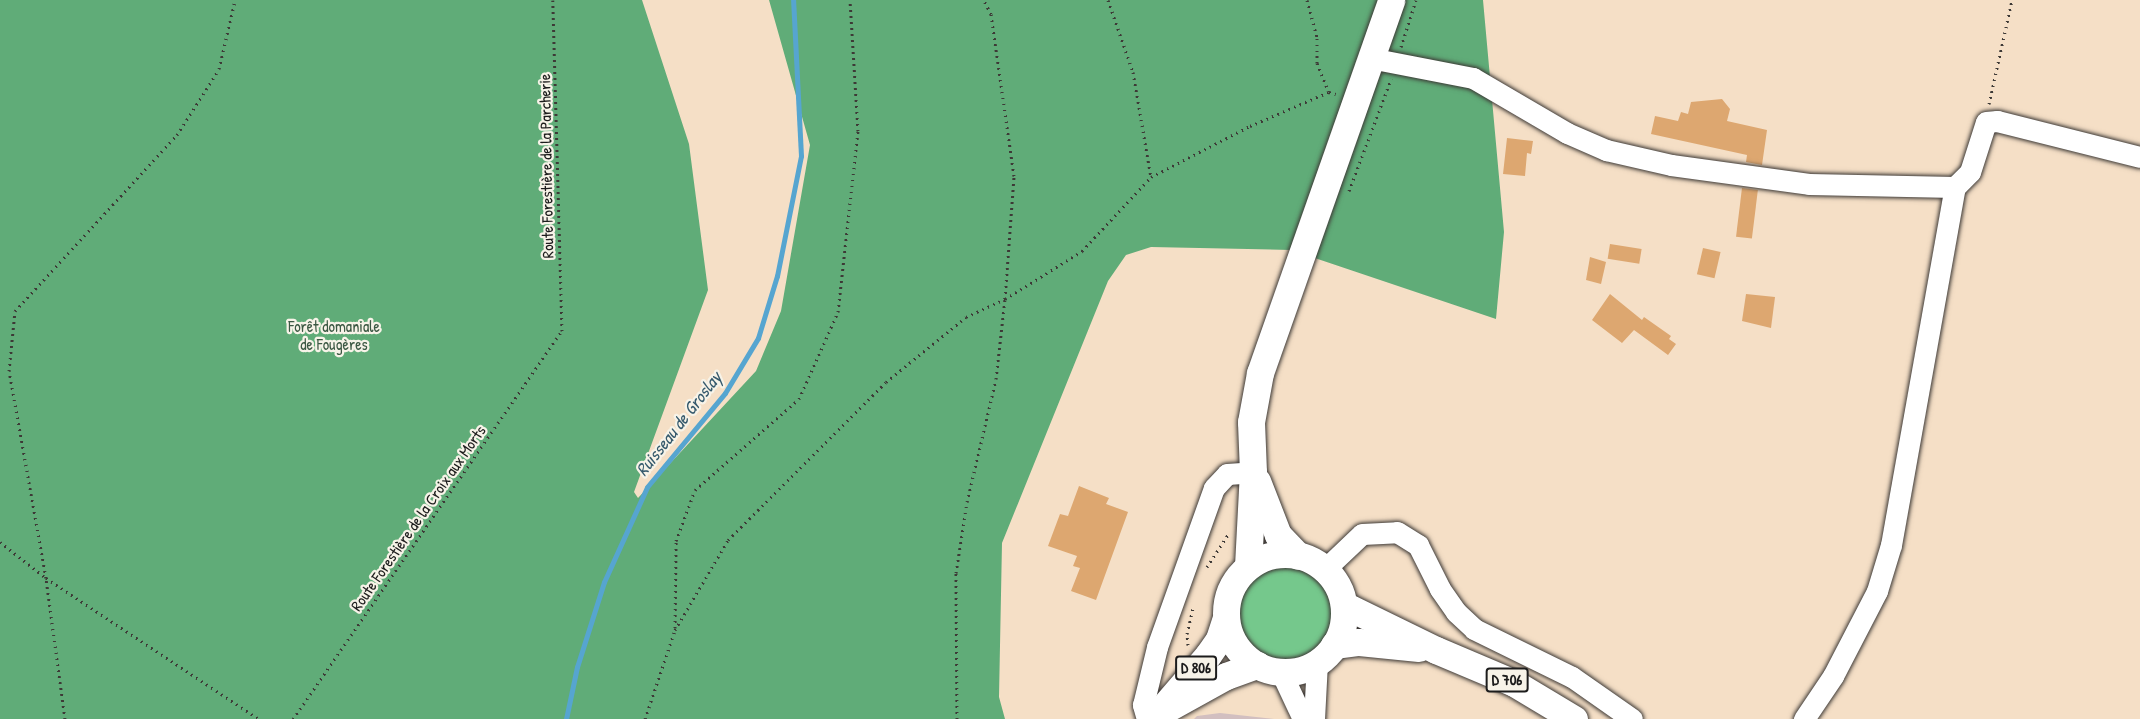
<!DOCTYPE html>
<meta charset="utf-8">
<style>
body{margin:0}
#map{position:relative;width:2140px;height:719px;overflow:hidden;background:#f5dfc6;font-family:"Patrick Hand",sans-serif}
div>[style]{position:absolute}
.industrial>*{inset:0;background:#d2bfc0}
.green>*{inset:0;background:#75c88c}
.round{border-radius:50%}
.forest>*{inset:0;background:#60ac78}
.stream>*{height:5px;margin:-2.5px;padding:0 2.5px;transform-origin:2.5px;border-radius:2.5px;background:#56a5d0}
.building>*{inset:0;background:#dda770;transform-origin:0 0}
.path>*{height:3px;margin-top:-1.5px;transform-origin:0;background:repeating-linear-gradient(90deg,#3d3936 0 1.5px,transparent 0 6px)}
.roads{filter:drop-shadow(0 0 2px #3d3936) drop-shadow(0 0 2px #3d3936)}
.minor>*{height:21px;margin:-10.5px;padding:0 10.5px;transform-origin:10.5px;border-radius:10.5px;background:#fff}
.major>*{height:27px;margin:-13.5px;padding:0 13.5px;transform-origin:13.5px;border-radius:13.5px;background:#fff}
.major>.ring{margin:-13.5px;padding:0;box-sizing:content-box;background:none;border:27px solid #fff;border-radius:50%}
span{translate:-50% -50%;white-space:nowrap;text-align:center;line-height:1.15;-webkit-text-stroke:4.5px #f7f3e8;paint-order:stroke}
.shield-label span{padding:2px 4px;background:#f7f3e8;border:2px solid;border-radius:4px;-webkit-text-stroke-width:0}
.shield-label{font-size:15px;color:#1c1c1c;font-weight:700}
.street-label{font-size:16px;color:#1c1c1c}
.park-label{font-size:16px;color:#3b5843}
.water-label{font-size:18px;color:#365a6d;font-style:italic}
</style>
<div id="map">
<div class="industrial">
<i style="clip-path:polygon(1220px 713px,1274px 719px,1194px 719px,1197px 716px)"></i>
</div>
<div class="green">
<i class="round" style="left:1238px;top:566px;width:94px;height:94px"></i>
</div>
<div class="forest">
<i style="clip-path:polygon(0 0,642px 0,689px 144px,708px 290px,634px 492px,638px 498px,756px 371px,781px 311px,810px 145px,769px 0,1483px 0,1504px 232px,1496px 319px,1291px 250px,1151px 247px,1126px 255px,1108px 281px,1002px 543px,999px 697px,1005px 719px,0 719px)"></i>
</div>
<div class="stream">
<i style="left:566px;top:719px;width:53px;rotate:-78.1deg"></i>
<i style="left:577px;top:667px;width:89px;rotate:-72.4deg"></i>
<i style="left:604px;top:582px;width:104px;rotate:-65.6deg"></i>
<i style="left:647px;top:487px;width:122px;rotate:-50.3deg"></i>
<i style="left:725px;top:393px;width:64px;rotate:-59deg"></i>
<i style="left:758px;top:338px;width:65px;rotate:-73deg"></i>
<i style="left:777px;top:276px;width:122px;rotate:-78.7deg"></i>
<i style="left:801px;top:156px;width:156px;rotate:-92.9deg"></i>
</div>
<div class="building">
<i style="clip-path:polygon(1722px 99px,1730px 109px,1727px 121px,1767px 130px,1762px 165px,1746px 162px,1747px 155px,1651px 134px,1655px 116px,1678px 121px,1681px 112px,1688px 114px,1691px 102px)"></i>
<i style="clip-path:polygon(1507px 138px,1533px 141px,1531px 154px,1527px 153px,1525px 176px,1503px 174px)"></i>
<i style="left:1742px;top:188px;width:16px;height:49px;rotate:7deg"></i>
<i style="left:1610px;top:244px;width:32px;height:15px;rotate:9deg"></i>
<i style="left:1703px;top:248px;width:18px;height:27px;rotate:13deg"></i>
<i style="clip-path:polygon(1590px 257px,1606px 262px,1601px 284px,1586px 280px)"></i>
<i style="clip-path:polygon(1610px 294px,1642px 320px,1644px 317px,1671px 336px,1669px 339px,1676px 344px,1668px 355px,1634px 330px,1622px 343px,1592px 320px)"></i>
<i style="clip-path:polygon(1746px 294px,1775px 297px,1771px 328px,1742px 321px)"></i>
<i style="clip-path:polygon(1079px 486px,1109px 498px,1106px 504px,1128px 512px,1096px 600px,1071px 591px,1080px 568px,1073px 566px,1077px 556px,1048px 546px,1060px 514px,1068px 516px)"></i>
</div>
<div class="path">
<i style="left:1108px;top:0;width:76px;rotate:70.9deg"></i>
<i style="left:1133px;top:72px;width:107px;rotate:80.3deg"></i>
<i style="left:1307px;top:0;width:39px;rotate:75deg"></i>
<i style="left:1317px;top:38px;width:25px;rotate:90deg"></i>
<i style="left:1317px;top:63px;width:31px;rotate:68deg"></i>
<i style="left:1329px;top:92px;width:7px;rotate:16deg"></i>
<i style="left:1401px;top:47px;width:49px;rotate:-72.3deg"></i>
<i style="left:1989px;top:104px;width:107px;rotate:-77.5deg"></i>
<i style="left:1349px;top:191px;width:120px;rotate:-69.4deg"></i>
<i style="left:0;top:542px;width:58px;rotate:38deg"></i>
<i style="left:46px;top:578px;width:255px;rotate:33.5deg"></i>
<i style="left:1207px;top:567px;width:38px;rotate:-57deg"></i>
<i style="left:675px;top:628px;width:87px;rotate:-89.3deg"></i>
<i style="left:676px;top:541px;width:54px;rotate:-69.6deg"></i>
<i style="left:695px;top:490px;width:138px;rotate:-41.2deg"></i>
<i style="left:799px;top:399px;width:95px;rotate:-65.9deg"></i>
<i style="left:838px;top:312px;width:182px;rotate:-83.7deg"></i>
<i style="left:858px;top:131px;width:131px;rotate:-93.5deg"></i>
<i style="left:1188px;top:645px;width:11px;rotate:-95deg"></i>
<i style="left:1187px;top:634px;width:28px;rotate:-77deg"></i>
<i style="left:65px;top:719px;width:142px;rotate:-97.7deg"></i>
<i style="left:46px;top:578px;width:210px;rotate:-100.1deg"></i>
<i style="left:9px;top:371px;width:60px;rotate:-84.3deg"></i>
<i style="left:15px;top:311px;width:239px;rotate:-47.4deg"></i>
<i style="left:177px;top:135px;width:78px;rotate:-57.5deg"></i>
<i style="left:219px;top:69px;width:71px;rotate:-76.9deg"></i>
<i style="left:293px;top:719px;width:472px;rotate:-55.3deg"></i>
<i style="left:562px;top:331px;width:331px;rotate:-91.6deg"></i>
<i style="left:645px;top:719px;width:94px;rotate:-71.4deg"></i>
<i style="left:675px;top:630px;width:104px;rotate:-59.5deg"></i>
<i style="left:728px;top:540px;width:223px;rotate:-45deg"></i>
<i style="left:886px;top:382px;width:103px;rotate:-39.1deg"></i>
<i style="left:966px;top:317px;width:43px;rotate:-24.8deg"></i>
<i style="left:1005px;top:299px;width:91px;rotate:-31.9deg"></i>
<i style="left:1082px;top:251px;width:101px;rotate:-47deg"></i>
<i style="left:1151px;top:177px;width:111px;rotate:-27.3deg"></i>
<i style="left:1250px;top:126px;width:86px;rotate:-23.3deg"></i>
<i style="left:957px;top:719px;width:146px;rotate:-90.4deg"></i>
<i style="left:956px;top:573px;width:72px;rotate:-81.2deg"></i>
<i style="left:967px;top:502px;width:126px;rotate:-76.7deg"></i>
<i style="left:996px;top:379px;width:81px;rotate:-83.6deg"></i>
<i style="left:1005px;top:299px;width:123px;rotate:-85.8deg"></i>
<i style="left:1014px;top:176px;width:164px;rotate:-98.1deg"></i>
<i style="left:991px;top:14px;width:16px;rotate:-117deg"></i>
</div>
<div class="roads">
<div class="minor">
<i style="left:1370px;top:58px;width:105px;rotate:11deg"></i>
<i style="left:1473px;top:78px;width:109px;rotate:30.3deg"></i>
<i style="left:1567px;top:133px;width:43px;rotate:23.6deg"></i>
<i style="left:1606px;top:150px;width:67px;rotate:13deg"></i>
<i style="left:1671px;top:165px;width:139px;rotate:7.8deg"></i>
<i style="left:1809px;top:184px;width:146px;rotate:1.2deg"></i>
<i style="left:1955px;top:187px;width:21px;rotate:-45deg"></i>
<i style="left:1970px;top:172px;width:52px;rotate:-72.3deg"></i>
<i style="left:1986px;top:122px;width:11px;rotate:-5deg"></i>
<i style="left:1997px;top:121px;width:147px;rotate:14.1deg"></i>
<i style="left:1324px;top:570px;width:52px;rotate:-43.5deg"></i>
<i style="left:1362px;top:534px;width:35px;rotate:-3deg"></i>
<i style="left:1397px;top:532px;width:25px;rotate:32deg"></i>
<i style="left:1418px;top:545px;width:49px;rotate:63.4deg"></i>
<i style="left:1440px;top:589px;width:28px;rotate:55deg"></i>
<i style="left:1456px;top:612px;width:25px;rotate:43deg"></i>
<i style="left:1474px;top:629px;width:109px;rotate:26.1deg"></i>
<i style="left:1572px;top:677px;width:73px;rotate:35deg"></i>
<i style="left:1281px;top:672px;width:52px;rotate:64.9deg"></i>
<i style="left:1147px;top:719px;width:15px;rotate:-106deg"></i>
<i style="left:1143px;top:705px;width:60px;rotate:-76.4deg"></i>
<i style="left:1157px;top:647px;width:169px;rotate:-70.3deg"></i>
<i style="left:1214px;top:488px;width:19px;rotate:-47deg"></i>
<i style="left:1227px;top:474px;width:26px;rotate:-4deg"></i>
<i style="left:1314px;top:719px;width:57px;rotate:-87deg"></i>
<i style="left:1804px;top:719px;width:52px;rotate:-56deg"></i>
<i style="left:1833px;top:676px;width:96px;rotate:-62.6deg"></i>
<i style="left:1877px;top:591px;width:48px;rotate:-73.1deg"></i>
<i style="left:1891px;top:545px;width:364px;rotate:-79.9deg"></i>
</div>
<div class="major">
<i style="left:1257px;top:481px;width:58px;rotate:68.7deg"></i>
<i style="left:1278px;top:535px;width:29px;rotate:46deg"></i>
<i class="ring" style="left:1226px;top:554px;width:91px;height:91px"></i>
<i style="left:1248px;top:566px;width:94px;rotate:-87deg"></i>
<i style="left:1253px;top:472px;width:50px;rotate:-92.3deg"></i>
<i style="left:1251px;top:422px;width:50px;rotate:-79.6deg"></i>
<i style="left:1260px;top:373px;width:395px;rotate:-70.6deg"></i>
<i style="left:1344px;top:605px;width:102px;rotate:26.1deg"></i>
<i style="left:1436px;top:650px;width:85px;rotate:22.9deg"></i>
<i style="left:1514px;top:683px;width:70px;rotate:31deg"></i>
<i style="left:1334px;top:645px;width:25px;rotate:-7deg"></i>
<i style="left:1359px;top:642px;width:60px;rotate:5.7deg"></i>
<i style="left:1170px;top:707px;width:64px;rotate:-29deg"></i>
<i style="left:1226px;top:676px;width:33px;rotate:-20deg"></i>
<i style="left:1153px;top:719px;width:84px;rotate:-49.3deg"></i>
<i style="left:1208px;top:655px;width:19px;rotate:-55deg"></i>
<i style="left:1219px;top:639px;width:22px;rotate:-72deg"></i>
</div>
</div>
<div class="shield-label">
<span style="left:1196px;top:668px">D 806</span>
<span style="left:1507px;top:680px">D 706</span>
</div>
<div class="street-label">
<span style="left:546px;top:166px;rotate:-91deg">Route Forestière de la Parcherie</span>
<span style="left:418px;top:518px;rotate:-55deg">Route Forestière de la Croix aux Morts</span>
</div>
<div class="park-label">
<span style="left:334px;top:335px">Forêt domaniale<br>de Fougères</span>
</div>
<div class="water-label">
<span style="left:679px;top:424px;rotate:-52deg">Ruisseau de Groslay</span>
</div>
</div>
